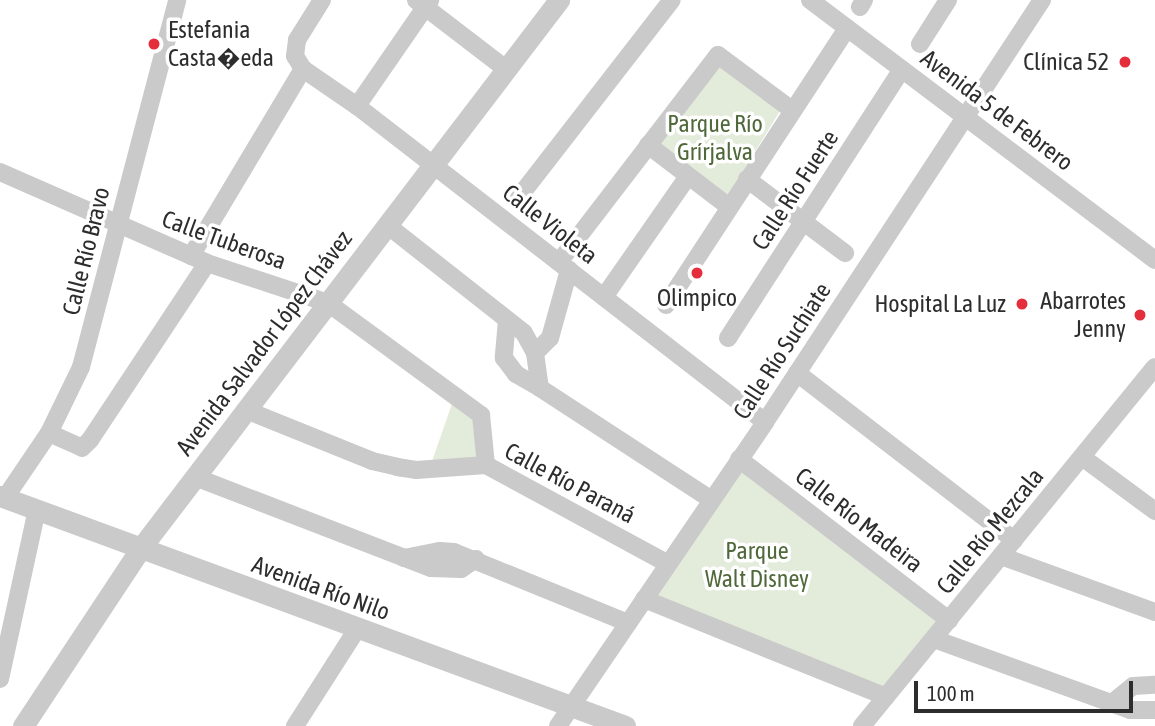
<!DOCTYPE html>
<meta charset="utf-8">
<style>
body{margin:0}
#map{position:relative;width:1155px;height:726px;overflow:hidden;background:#fff;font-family:"Asap Condensed",sans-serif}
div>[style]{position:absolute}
.green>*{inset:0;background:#e3ebda}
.minor>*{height:18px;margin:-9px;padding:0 9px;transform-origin:9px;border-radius:9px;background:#cacaca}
.tertiary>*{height:21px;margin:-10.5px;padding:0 10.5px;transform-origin:10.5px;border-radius:10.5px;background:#cacaca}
.dots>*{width:19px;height:19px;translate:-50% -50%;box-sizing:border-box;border:4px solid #fff;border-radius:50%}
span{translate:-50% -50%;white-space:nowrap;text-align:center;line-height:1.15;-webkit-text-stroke:7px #fff;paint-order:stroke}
.poi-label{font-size:24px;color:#2d2d2d}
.left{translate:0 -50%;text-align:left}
.right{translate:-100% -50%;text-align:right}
.street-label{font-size:24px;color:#2d2d2d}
.park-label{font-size:24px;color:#50693b}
.scale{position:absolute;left:914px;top:681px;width:219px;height:32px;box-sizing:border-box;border:4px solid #2d2d2d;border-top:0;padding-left:9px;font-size:21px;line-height:24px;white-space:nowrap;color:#2d2d2d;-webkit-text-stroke:5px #fff;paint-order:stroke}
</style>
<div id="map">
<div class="green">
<i style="clip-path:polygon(719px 65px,780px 111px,725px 200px,656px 146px)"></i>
<i style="clip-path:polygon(454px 398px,480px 416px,484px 464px,430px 467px)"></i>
<i style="clip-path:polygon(739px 459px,949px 620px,886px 697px,644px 599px)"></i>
</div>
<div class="minor">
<i style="left:322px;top:0;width:47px;rotate:122deg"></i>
<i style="left:297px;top:40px;width:16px;rotate:97deg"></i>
<i style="left:295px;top:56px;width:15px;rotate:58deg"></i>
<i style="left:303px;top:69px;width:65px;rotate:34.4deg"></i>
<i style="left:357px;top:106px;width:516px;rotate:37.76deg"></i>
<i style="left:416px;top:0;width:113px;rotate:37.5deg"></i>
<i style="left:810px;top:0;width:432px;rotate:37deg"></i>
<i style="left:860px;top:7px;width:8px;rotate:-60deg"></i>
<i style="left:920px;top:44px;width:52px;rotate:-57.5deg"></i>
<i style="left:357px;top:106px;width:129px;rotate:-55.4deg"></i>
<i style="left:648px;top:145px;width:102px;rotate:37.4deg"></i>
<i style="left:0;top:172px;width:226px;rotate:23.7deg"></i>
<i style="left:207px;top:263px;width:127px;rotate:18.3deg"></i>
<i style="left:328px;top:303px;width:190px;rotate:36.2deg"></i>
<i style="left:481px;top:415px;width:50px;rotate:84.3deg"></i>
<i style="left:747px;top:179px;width:123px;rotate:37.1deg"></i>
<i style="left:519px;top:197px;width:249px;rotate:-52.2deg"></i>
<i style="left:387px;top:225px;width:174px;rotate:38.2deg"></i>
<i style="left:524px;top:333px;width:23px;rotate:61deg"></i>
<i style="left:535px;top:353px;width:35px;rotate:82deg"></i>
<i style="left:540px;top:388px;width:205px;rotate:33.1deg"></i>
<i style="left:191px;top:256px;width:218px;rotate:-59.1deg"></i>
<i style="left:559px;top:262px;width:261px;rotate:-52.5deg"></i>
<i style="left:718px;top:55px;width:92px;rotate:36.6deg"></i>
<i style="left:604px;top:297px;width:147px;rotate:-55.2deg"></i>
<i style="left:666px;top:305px;width:331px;rotate:-56.8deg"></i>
<i style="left:507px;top:320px;width:38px;rotate:95deg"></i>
<i style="left:504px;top:358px;width:20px;rotate:53deg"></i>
<i style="left:516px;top:374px;width:28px;rotate:30deg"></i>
<i style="left:728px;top:338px;width:320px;rotate:-57.1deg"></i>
<i style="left:535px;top:353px;width:21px;rotate:-45deg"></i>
<i style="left:550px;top:338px;width:71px;rotate:-74.4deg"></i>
<i style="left:797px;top:373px;width:274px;rotate:37.6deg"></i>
<i style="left:246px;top:410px;width:136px;rotate:22deg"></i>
<i style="left:372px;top:461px;width:26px;rotate:13deg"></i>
<i style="left:397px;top:467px;width:19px;rotate:9deg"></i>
<i style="left:416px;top:470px;width:70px;rotate:-4.1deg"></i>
<i style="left:486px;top:465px;width:207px;rotate:28.5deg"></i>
<i style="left:49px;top:433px;width:36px;rotate:24deg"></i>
<i style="left:82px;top:448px;width:11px;rotate:-45deg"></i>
<i style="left:90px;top:440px;width:212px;rotate:-56.5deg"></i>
<i style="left:1082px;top:457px;width:91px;rotate:36.5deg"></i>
<i style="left:739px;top:459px;width:265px;rotate:37.5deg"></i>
<i style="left:195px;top:477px;width:253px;rotate:21.1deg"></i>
<i style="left:431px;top:568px;width:30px;rotate:2deg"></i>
<i style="left:461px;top:569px;width:18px;rotate:-34deg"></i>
<i style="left:5px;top:498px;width:78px;rotate:-55.9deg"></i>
<i style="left:49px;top:433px;width:73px;rotate:-64.1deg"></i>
<i style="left:81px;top:367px;width:379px;rotate:-75.3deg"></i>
<i style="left:1001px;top:556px;width:164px;rotate:20deg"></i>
<i style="left:404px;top:558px;width:37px;rotate:-11deg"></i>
<i style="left:440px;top:551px;width:14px;rotate:4deg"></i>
<i style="left:454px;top:552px;width:188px;rotate:22.2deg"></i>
<i style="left:644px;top:599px;width:261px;rotate:22deg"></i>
<i style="left:934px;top:639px;width:208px;rotate:19.9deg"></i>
<i style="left:1130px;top:710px;width:25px"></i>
<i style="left:0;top:679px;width:173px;rotate:-77.7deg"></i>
<i style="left:1112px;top:703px;width:27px;rotate:-39deg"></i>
<i style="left:1133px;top:686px;width:22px;rotate:-3deg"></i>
<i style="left:295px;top:726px;width:115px;rotate:-57.4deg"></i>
<i style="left:558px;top:726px;width:368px;rotate:-55.7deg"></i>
<i style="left:765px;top:422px;width:505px;rotate:-56.72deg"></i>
<i style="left:862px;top:726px;width:463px;rotate:-50.8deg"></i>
</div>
<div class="tertiary">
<i style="left:0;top:496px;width:666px;rotate:20.2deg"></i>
<i style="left:23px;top:726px;width:212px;rotate:-56.5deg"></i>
<i style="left:140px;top:549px;width:691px;rotate:-52.65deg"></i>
</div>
<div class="dots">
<i style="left:154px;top:44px;background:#e52e3c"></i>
<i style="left:1125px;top:62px;background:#e52e3c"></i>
<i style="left:697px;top:273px;background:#e52e3c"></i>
<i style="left:1022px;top:304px;background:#e52e3c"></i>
<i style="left:1140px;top:315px;background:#e52e3c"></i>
</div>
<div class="poi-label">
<span class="left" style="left:168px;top:44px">Estefania<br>Casta�eda</span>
<span class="right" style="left:1109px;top:62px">Clínica 52</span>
<span style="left:697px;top:298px">Olimpico</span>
<span class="right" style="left:1126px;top:315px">Abarrotes<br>Jenny</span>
<span class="right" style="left:1006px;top:304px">Hospital La Luz</span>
</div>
<div class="street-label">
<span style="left:997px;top:110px;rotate:37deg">Avenida 5 de Febrero</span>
<span style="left:795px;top:190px;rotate:-57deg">Calle Río Fuerte</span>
<span style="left:550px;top:224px;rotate:38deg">Calle Violeta</span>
<span style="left:224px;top:240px;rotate:20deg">Calle Tuberosa</span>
<span style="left:86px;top:251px;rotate:-76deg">Calle Río Bravo</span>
<span style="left:264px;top:343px;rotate:-53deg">Avenida Salvador López Chávez</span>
<span style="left:782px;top:351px;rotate:-57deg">Calle Río Suchiate</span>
<span style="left:570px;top:483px;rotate:28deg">Calle Río Paraná</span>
<span style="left:859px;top:520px;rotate:38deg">Calle Río Madeira</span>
<span style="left:990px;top:531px;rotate:-51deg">Calle Río Mezcala</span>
<span style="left:321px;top:588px;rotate:20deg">Avenida Río Nilo</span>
</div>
<div class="park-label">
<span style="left:715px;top:138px">Parque Río<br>Grírjalva</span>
<span style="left:757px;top:565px">Parque<br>Walt Disney</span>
</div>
<div class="scale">100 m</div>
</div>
